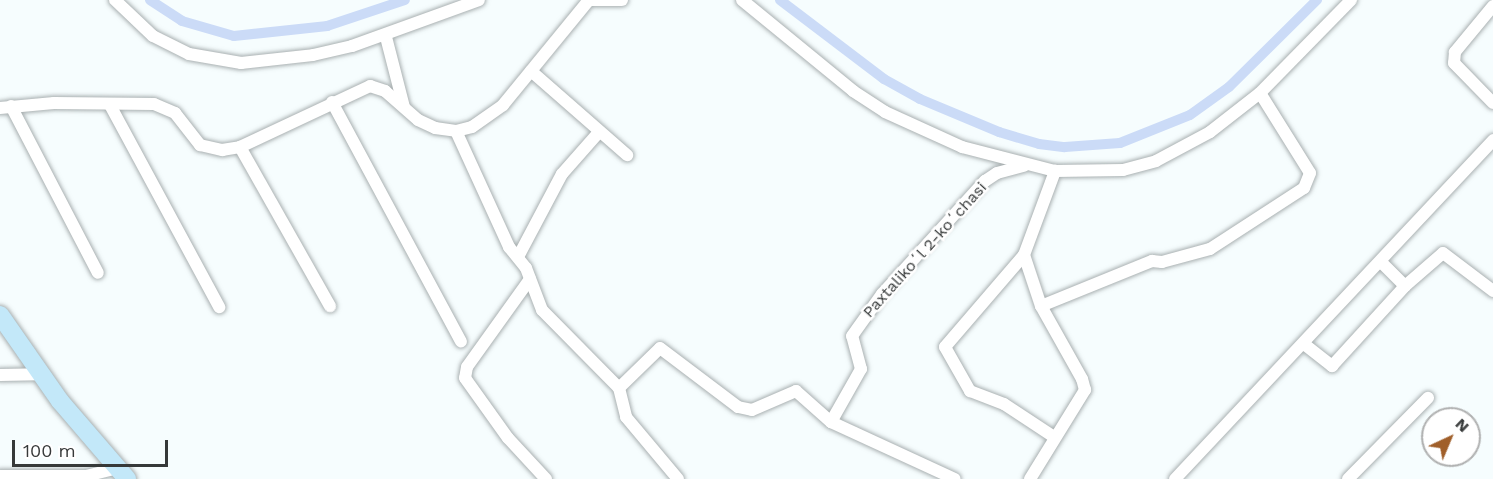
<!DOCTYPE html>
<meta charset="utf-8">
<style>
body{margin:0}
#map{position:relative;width:1493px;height:479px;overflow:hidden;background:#f6fdfe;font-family:"Work Sans",sans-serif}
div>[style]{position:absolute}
.canal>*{height:10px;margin:-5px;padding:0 5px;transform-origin:5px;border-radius:5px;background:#cbdbf7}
.roads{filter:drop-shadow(0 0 2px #a9b0b1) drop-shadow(0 0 2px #a9b0b1)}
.street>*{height:12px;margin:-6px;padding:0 6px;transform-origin:6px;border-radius:6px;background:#fff}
.secondary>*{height:18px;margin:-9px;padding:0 9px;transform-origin:9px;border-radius:9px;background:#c3e8f9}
span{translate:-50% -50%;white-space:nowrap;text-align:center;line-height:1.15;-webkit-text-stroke:5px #fff;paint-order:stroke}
.street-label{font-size:16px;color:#363939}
.north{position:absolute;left:1421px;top:407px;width:60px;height:60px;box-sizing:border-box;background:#fff;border:2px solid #afb0b0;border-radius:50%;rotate:44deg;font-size:16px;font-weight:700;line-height:24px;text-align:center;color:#363939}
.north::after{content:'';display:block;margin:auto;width:21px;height:27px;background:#a05f2a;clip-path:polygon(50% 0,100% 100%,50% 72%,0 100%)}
.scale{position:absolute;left:12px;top:440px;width:156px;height:27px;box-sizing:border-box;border:3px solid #363939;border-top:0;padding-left:8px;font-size:18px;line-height:21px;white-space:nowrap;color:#363939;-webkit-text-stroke:4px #fff;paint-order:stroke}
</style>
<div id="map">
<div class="canal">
<i style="left:150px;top:0;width:38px;rotate:33deg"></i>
<i style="left:182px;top:21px;width:54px;rotate:16.1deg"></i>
<i style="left:234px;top:36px;width:94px;rotate:-6.1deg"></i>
<i style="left:327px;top:26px;width:82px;rotate:-18.4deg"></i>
<i style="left:780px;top:0;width:131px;rotate:37.2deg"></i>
<i style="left:884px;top:79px;width:41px;rotate:29.1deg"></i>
<i style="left:920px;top:99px;width:86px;rotate:22.7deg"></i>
<i style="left:999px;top:132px;width:42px;rotate:16.7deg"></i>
<i style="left:1039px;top:144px;width:26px;rotate:7deg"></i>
<i style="left:1065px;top:147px;width:55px;rotate:-4.2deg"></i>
<i style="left:1120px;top:143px;width:75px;rotate:-21.8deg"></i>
<i style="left:1190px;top:115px;width:48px;rotate:-35.7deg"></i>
<i style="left:1229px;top:87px;width:124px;rotate:-44.7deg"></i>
</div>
<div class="roads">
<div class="street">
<i style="left:115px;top:0;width:52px;rotate:43.5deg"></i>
<i style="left:153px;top:36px;width:40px;rotate:26.6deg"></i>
<i style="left:189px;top:54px;width:53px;rotate:9.8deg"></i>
<i style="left:241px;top:63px;width:72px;rotate:-6.3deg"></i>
<i style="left:313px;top:55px;width:40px;rotate:-13deg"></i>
<i style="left:352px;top:46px;width:135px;rotate:-19.9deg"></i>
<i style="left:591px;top:0;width:31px"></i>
<i style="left:742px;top:0;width:144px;rotate:39.3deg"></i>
<i style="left:853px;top:91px;width:38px;rotate:33deg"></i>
<i style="left:885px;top:112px;width:85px;rotate:24.4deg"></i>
<i style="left:962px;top:147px;width:96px;rotate:14.5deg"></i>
<i style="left:1055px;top:171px;width:68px;rotate:-0.8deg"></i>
<i style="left:1123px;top:170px;width:34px;rotate:-15deg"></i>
<i style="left:1156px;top:161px;width:61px;rotate:-28.2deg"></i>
<i style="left:1210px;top:132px;width:63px;rotate:-38deg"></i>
<i style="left:1260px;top:93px;width:130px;rotate:-45.6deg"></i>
<i style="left:1493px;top:6px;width:60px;rotate:129.6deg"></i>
<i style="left:1455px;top:52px;width:11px;rotate:95deg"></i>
<i style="left:1454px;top:63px;width:56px;rotate:45.7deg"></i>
<i style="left:386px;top:37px;width:72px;rotate:75.6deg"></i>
<i style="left:531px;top:71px;width:128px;rotate:41.2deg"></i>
<i style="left:332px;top:102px;width:272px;rotate:61.7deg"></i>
<i style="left:110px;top:105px;width:230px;rotate:61.6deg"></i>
<i style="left:11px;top:106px;width:188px;rotate:62.5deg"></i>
<i style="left:0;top:108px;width:54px;rotate:-5.3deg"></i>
<i style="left:54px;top:103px;width:100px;rotate:0.6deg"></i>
<i style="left:154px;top:104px;width:23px;rotate:23deg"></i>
<i style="left:175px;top:113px;width:41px;rotate:52deg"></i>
<i style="left:200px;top:145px;width:23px;rotate:13deg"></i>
<i style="left:222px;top:150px;width:18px;rotate:-9deg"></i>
<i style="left:240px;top:147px;width:144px;rotate:-25.1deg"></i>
<i style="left:370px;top:86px;width:16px;rotate:18deg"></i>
<i style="left:385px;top:91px;width:44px;rotate:41.3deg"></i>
<i style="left:418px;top:120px;width:19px;rotate:25deg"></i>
<i style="left:435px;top:128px;width:21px;rotate:8deg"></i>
<i style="left:456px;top:131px;width:16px;rotate:-14deg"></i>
<i style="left:472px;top:127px;width:38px;rotate:-35deg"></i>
<i style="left:503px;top:105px;width:136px;rotate:-50.7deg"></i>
<i style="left:456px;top:131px;width:128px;rotate:65.4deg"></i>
<i style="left:509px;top:247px;width:27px;rotate:51deg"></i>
<i style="left:526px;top:268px;width:45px;rotate:69.1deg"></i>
<i style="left:542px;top:310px;width:110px;rotate:45.4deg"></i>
<i style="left:619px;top:388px;width:30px;rotate:76deg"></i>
<i style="left:626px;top:417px;width:81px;rotate:50deg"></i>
<i style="left:240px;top:147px;width:183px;rotate:60.5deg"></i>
<i style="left:1024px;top:255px;width:121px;rotate:130.7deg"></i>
<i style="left:945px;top:347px;width:51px;rotate:60.4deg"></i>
<i style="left:970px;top:391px;width:36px;rotate:21deg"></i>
<i style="left:1004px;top:404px;width:60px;rotate:33.4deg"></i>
<i style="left:518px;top:257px;width:94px;rotate:-62.1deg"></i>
<i style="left:562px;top:174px;width:56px;rotate:-48.6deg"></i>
<i style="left:1381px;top:262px;width:34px;rotate:45deg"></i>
<i style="left:1405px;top:286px;width:50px;rotate:-41deg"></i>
<i style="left:1443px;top:253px;width:63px;rotate:37.2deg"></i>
<i style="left:530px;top:279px;width:108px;rotate:125.6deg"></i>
<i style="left:467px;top:367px;width:11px;rotate:100deg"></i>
<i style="left:465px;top:378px;width:74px;rotate:54.4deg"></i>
<i style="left:508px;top:438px;width:56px;rotate:47.2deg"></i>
<i style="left:1041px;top:306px;width:120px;rotate:-22.1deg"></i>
<i style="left:1152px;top:261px;width:10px;rotate:6deg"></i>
<i style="left:1162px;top:262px;width:50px;rotate:-15.2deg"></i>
<i style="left:1210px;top:249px;width:112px;rotate:-33deg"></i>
<i style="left:1304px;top:188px;width:16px;rotate:-68deg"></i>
<i style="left:1310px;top:173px;width:94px;rotate:-122deg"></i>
<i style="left:1304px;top:344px;width:36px;rotate:38deg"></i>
<i style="left:1332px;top:366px;width:108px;rotate:-47.6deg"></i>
<i style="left:0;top:375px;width:39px;rotate:-1deg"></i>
<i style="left:619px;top:388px;width:57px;rotate:-44.3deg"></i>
<i style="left:660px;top:348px;width:98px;rotate:37.1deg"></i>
<i style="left:738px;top:407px;width:14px;rotate:12deg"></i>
<i style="left:752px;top:410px;width:48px;rotate:-23.4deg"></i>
<i style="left:796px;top:391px;width:47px;rotate:41.5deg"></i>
<i style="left:831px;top:422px;width:136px;rotate:24.7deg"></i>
<i style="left:831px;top:422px;width:61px;rotate:-60.5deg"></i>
<i style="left:861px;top:369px;width:34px;rotate:-105deg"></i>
<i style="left:852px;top:336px;width:52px;rotate:-54.5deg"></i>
<i style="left:882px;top:294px;width:153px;rotate:-47.7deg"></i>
<i style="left:985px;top:181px;width:14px;rotate:-34deg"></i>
<i style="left:997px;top:173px;width:28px;rotate:-15deg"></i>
<i style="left:0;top:476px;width:86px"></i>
<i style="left:86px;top:476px;width:33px;rotate:-14deg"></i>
<i style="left:1030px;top:479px;width:105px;rotate:-58.3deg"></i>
<i style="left:1085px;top:390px;width:11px;rotate:-105deg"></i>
<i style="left:1082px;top:379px;width:84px;rotate:-119.3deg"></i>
<i style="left:1041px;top:306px;width:54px;rotate:-108.4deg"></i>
<i style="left:1024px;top:255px;width:90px;rotate:-69.7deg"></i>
<i style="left:1175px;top:479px;width:465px;rotate:-46.8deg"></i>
<i style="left:1348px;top:479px;width:114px;rotate:-45.4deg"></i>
</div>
<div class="secondary">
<i style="left:0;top:315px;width:105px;rotate:55.1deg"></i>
<i style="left:60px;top:401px;width:103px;rotate:49.3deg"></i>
</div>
</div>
<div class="street-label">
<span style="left:925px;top:250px;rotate:-48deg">Paxtalikoʻl 2-koʻchasi</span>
</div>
<div class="north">N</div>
<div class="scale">100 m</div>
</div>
